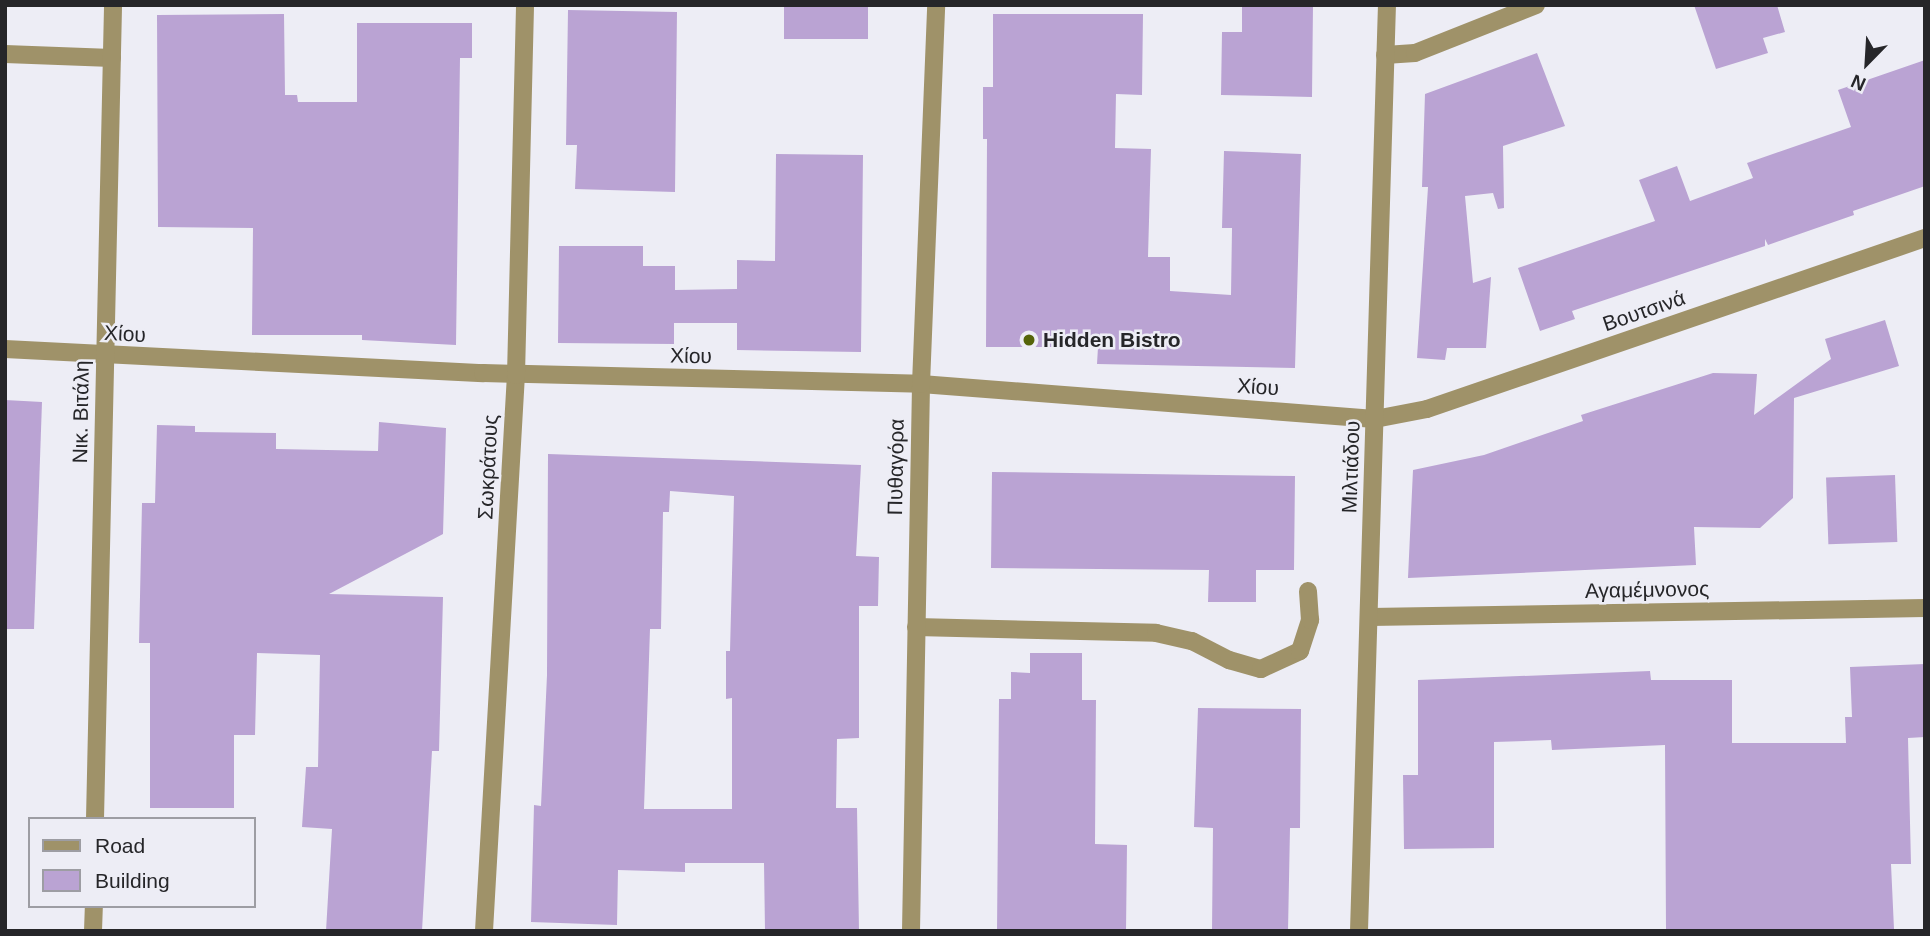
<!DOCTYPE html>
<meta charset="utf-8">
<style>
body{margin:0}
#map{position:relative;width:1930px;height:936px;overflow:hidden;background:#ededf5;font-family:Helvetica,sans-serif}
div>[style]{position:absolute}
.building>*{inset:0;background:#baa3d3;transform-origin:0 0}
.minor>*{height:18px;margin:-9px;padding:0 9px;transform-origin:9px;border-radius:9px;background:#9f9269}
.dots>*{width:19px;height:19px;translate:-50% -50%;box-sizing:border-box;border:4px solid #ededf5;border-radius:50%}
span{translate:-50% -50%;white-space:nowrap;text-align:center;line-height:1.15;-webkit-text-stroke:5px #ededf5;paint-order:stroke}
.street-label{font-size:21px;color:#262629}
.poi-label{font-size:21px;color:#262629;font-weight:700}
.left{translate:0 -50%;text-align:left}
.frame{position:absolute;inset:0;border:7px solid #262629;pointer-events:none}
.legend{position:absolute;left:28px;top:817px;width:228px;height:91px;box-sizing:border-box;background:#ededf5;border:2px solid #9d9da3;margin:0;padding:9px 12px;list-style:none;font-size:21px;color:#262629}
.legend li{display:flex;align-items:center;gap:14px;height:35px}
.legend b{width:35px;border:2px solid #9d9da3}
.north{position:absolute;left:1832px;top:28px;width:70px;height:70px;-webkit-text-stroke:5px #ededf5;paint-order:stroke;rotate:204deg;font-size:19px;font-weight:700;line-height:28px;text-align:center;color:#262629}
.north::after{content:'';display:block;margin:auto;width:24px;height:32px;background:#262629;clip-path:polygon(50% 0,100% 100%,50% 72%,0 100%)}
</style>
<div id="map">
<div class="building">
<i style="left:784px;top:5px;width:84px;height:34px"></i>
<i style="clip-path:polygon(1242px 5px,1313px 5px,1312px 97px,1221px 95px,1222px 32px,1242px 32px)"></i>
<i style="clip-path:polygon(1694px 5px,1777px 5px,1785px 32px,1763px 38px,1768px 53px,1716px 69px)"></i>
<i style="clip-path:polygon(568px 10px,677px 12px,675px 192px,575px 189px,577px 145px,566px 145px)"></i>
<i style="clip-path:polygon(284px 14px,285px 95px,297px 95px,298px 102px,357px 102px,357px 23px,472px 23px,472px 58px,460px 58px,456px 345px,362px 340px,362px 335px,252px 335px,253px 228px,158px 227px,157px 15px)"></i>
<i style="clip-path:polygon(993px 14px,1143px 14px,1142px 95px,1116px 94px,1115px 148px,1151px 149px,1148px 257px,1170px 257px,1170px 291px,1231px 295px,1232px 228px,1222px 228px,1224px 151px,1301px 154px,1295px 368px,1097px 364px,1098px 347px,986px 347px,987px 139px,983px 139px,983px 87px,993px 87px)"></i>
<i style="clip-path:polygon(1537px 53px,1565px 126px,1503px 146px,1504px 208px,1498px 209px,1493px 193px,1465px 196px,1473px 283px,1491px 277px,1486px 348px,1447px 348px,1445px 360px,1417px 358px,1428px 187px,1422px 187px,1425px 94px)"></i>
<i style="clip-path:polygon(1925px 60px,1925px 186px,1853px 211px,1854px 215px,1768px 245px,1765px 239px,1765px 246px,1572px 311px,1575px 319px,1540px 331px,1518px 268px,1655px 221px,1639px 180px,1677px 166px,1690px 201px,1753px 178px,1747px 163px,1851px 127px,1838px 90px)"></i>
<i style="clip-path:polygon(776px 154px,863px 155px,861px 352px,737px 350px,737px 323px,674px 323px,674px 344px,558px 343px,559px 246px,643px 246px,643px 266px,675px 266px,675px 290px,737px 289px,737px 260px,775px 261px)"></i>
<i style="clip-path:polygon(1885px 320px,1899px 366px,1794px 398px,1793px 498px,1760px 528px,1694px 527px,1696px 565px,1408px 578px,1413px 470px,1484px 455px,1583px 421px,1581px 415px,1713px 373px,1757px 374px,1754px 415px,1831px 359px,1825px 339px)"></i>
<i style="clip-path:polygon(5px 400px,42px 402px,34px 629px,5px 629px)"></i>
<i style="clip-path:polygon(379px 422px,446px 428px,443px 534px,329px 594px,443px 597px,439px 751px,432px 751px,422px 931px,326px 931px,332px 829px,302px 827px,306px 767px,318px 767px,320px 655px,257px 653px,255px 735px,234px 735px,234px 808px,150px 808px,150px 643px,139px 643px,142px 503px,155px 503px,157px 425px,195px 426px,195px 432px,276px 433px,276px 449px,378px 451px)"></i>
<i style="clip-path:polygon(evenodd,548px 454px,861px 465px,856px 556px,879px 557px,878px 606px,859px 606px,859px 738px,837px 739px,836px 808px,857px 808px,859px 931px,765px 931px,764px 863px,685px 863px,685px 872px,618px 870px,617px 925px,531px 922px,534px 805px,541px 806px,547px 675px,548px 454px,670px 491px,734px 496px,730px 651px,726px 651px,726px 699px,732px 698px,732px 809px,644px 809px,650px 629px,661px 629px,663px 512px,669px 512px,670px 491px)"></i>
<i style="clip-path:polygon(992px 472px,1295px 476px,1294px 570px,1256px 570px,1256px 602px,1208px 602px,1209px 570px,991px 568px)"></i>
<i style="left:1895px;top:475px;width:67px;height:69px;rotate:88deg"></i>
<i style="clip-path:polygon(1030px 653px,1082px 653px,1082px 700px,1096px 700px,1095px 844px,1127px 845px,1126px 931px,997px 931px,999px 699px,1011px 699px,1011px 672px,1030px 673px)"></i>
<i style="clip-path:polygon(1925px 664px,1925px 737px,1908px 738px,1911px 864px,1891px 864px,1894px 929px,1666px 931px,1665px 745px,1552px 750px,1551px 740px,1494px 742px,1494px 848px,1404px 849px,1403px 775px,1418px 775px,1418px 680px,1650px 671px,1651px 680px,1732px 680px,1732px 743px,1846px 743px,1845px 717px,1852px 717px,1850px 667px)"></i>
<i style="clip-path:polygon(1198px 708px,1301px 709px,1300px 828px,1290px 828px,1288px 931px,1212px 931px,1213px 828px,1194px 827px)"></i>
</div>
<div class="minor">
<i style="left:5px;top:54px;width:107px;rotate:2.1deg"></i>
<i style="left:1385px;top:55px;width:30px;rotate:-4deg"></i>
<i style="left:1415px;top:53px;width:130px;rotate:-21.6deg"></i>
<i style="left:5px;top:349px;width:479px;rotate:2.9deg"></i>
<i style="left:483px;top:373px;width:438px;rotate:1.4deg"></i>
<i style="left:921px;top:384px;width:455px;rotate:4.4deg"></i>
<i style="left:1375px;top:419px;width:53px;rotate:-10.9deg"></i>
<i style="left:1427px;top:409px;width:527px;rotate:-18.95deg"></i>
<i style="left:1370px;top:617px;width:555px;rotate:-0.93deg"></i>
<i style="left:916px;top:627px;width:240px;rotate:1.4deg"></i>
<i style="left:1156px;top:633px;width:37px;rotate:13deg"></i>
<i style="left:1192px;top:641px;width:42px;rotate:27.2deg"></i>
<i style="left:1229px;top:660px;width:33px;rotate:16deg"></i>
<i style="left:1261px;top:669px;width:43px;rotate:-24.8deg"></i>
<i style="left:1300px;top:651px;width:33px;rotate:-72deg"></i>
<i style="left:1310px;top:620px;width:29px;rotate:-94deg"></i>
<i style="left:95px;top:819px;width:814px;rotate:-88.73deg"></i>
<i style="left:93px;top:931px;width:25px;rotate:-88deg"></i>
<i style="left:484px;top:931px;width:557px;rotate:-86.71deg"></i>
<i style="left:516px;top:375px;width:370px;rotate:-88.6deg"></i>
<i style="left:911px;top:931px;width:547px;rotate:-88.95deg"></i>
<i style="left:921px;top:384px;width:379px;rotate:-87.7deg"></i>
<i style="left:1359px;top:931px;width:926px;rotate:-88.27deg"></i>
</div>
<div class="dots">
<i style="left:1029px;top:340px;background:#556409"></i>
</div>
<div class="street-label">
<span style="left:1644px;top:311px;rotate:-19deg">Βουτσινά</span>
<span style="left:125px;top:334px;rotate:3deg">Χίου</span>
<span style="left:691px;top:356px;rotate:1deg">Χίου</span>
<span style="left:1258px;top:387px;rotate:4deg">Χίου</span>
<span style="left:81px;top:412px;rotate:-89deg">Νικ. Βιτάλη</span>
<span style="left:488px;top:467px;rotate:-87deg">Σωκράτους</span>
<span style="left:896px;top:467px;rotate:-89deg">Πυθαγόρα</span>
<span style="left:1351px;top:467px;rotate:-88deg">Μιλτιάδου</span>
<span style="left:1647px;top:590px;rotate:-1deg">Αγαμέμνονος</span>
</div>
<div class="poi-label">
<span class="left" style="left:1043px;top:340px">Hidden Bistro</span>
</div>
<div class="frame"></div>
<ul class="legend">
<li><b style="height:9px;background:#9f9269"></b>Road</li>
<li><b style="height:19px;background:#baa3d3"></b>Building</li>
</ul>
<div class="north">N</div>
</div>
